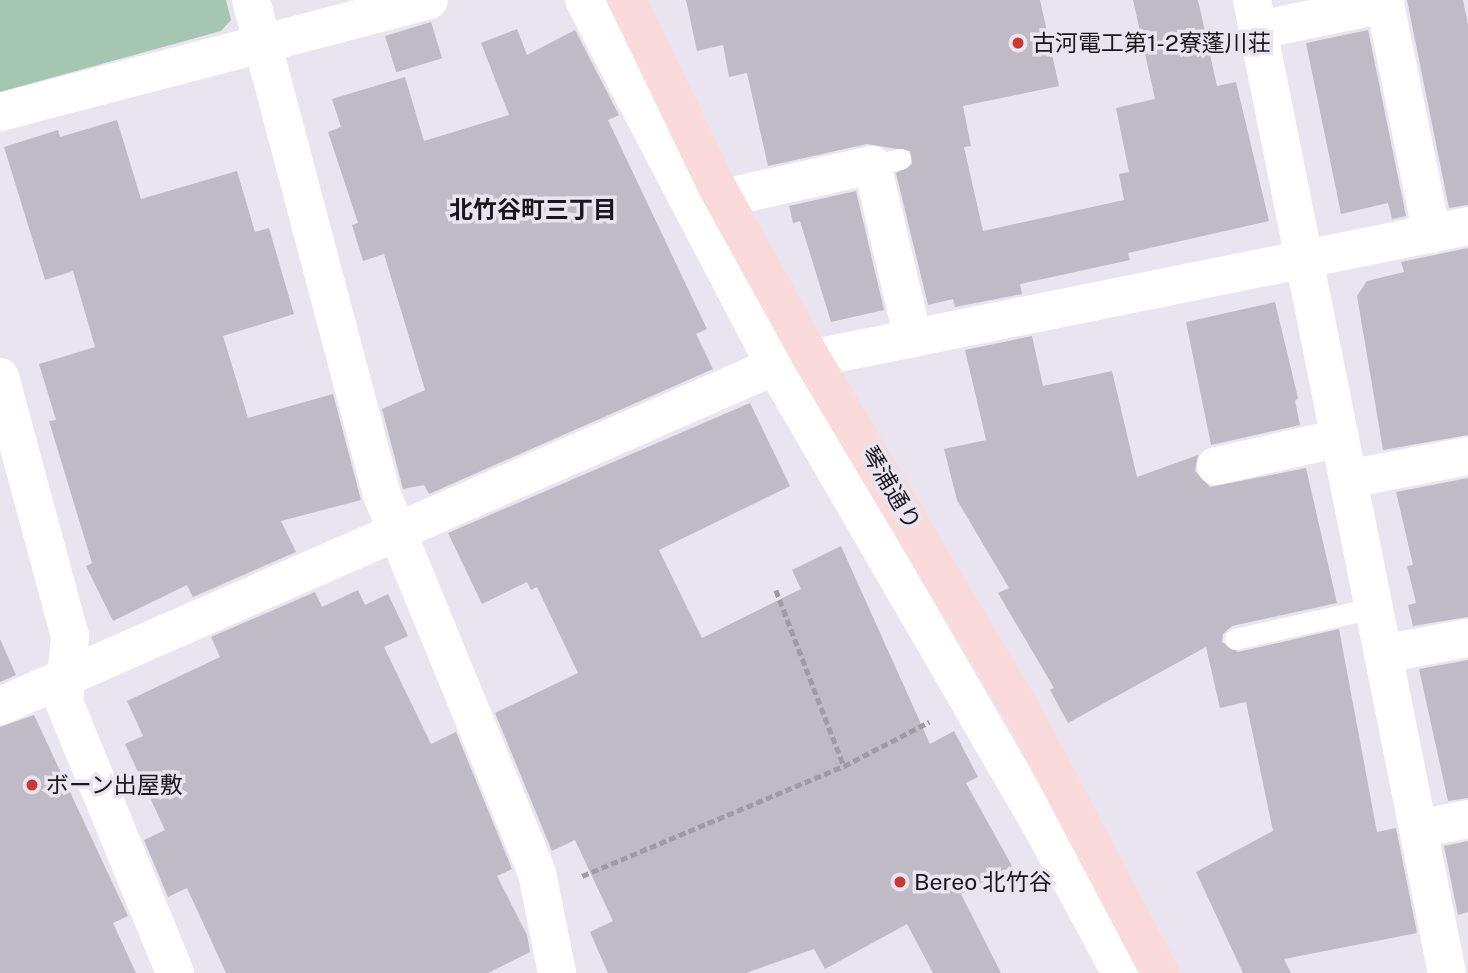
<!DOCTYPE html>
<meta charset="utf-8">
<style>
body{margin:0}
#map{position:relative;width:1468px;height:973px;overflow:hidden;background:#eae4f0;font-family:"Public Sans","Noto Sans JP",sans-serif}
div>[style]{position:absolute}
.green>*{inset:0;background:#a5c7b2}
.building>*{inset:0;background:#bfbac5;transform-origin:0 0}
.path>*{height:4.5px;margin-top:-2.25px;transform-origin:0;background:repeating-linear-gradient(90deg,#9f9ba4 0 7px,transparent 0 10.5px)}
.lane>*{height:21px;margin:-10.5px;padding:0 10.5px;transform-origin:10.5px;border-radius:10.5px;background:#fff}
.street>*{height:38px;margin:-19px;padding:0 19px;transform-origin:19px;border-radius:19px;background:#fff}
.secondary>*{height:38px;margin:-19px;padding:0 19px;transform-origin:19px;border-radius:19px;background:#fbdadb}
.dots>*{width:19px;height:19px;translate:-50% -50%;box-sizing:border-box;border:4px solid #eae4f0;border-radius:50%}
span{translate:-50% -50%;white-space:nowrap;text-align:center;line-height:1.15;-webkit-text-stroke:7px #eae4f0;paint-order:stroke}
.poi-label{font-size:23px;color:#18161a}
.left{translate:0 -50%;text-align:left}
.street-label{font-size:23px;color:#18161a}
.neighbourhood-label{font-size:24px;color:#18161a;font-weight:700}
</style>
<div id="map">
<div class="green">
<i style="clip-path:polygon(0 0,226px 0,231px 20px,221px 31px,0 92px)"></i>
</div>
<div class="building">
<i style="clip-path:polygon(686px 0,1040px 0,1059px 86px,963px 106px,971px 146px,964px 147px,983px 231px,1124px 200px,1119px 174px,1129px 172px,1116px 108px,1155px 99px,1133px 0,1198px 0,1217px 86px,1236px 82px,1269px 221px,1128px 253px,1130px 260px,1020px 284px,1022px 294px,955px 307px,953px 299px,928px 305px,896px 173px,912px 164px,910px 151px,867px 144px,768px 166px,747px 73px,729px 77px,723px 45px,697px 51px)"></i>
<i style="clip-path:polygon(1407px 0,1463px 0,1468px 24px,1468px 205px,1449px 208px)"></i>
<i style="left:431px;top:22px;width:38px;height:48px;rotate:73deg"></i>
<i style="clip-path:polygon(517px 29px,527px 55px,575px 30px,619px 115px,608px 120px,707px 329px,696px 334px,713px 369px,429px 494px,424px 485px,403px 489px,382px 409px,425px 390px,384px 254px,363px 261px,352px 225px,358px 223px,328px 132px,341px 127px,332px 99px,405px 77px,424px 141px,509px 115px,481px 43px)"></i>
<i style="clip-path:polygon(1368px 30px,1406px 216px,1392px 219px,1388px 203px,1341px 214px,1306px 43px)"></i>
<i style="clip-path:polygon(117px 120px,141px 199px,237px 171px,255px 232px,269px 228px,294px 314px,223px 336px,248px 418px,333px 394px,361px 500px,281px 521px,296px 552px,193px 597px,187px 585px,113px 621px,86px 566px,92px 563px,49px 421px,56px 420px,39px 364px,95px 347px,73px 271px,45px 280px,4px 147px,58px 130px,60px 137px)"></i>
<i style="clip-path:polygon(856px 191px,884px 310px,831px 322px,800px 221px,793px 223px,789px 206px)"></i>
<i style="clip-path:polygon(1468px 248px,1468px 435px,1383px 450px,1357px 296px,1367px 281px,1404px 272px,1401px 262px)"></i>
<i style="clip-path:polygon(1275px 302px,1298px 398px,1295px 401px,1300px 425px,1211px 445px,1186px 322px)"></i>
<i style="clip-path:polygon(1032px 336px,1043px 386px,1112px 371px,1137px 477px,1198px 455px,1195px 471px,1210px 487px,1306px 468px,1337px 603px,1232px 626px,1223px 634px,1222px 642px,1238px 652px,1339px 629px,1377px 832px,1396px 828px,1417px 933px,1284px 959px,1291px 973px,1243px 973px,1196px 872px,1273px 831px,1246px 702px,1220px 708px,1206px 647px,1068px 723px,1050px 690px,1054px 688px,998px 593px,1009px 588px,957px 500px,944px 449px,986px 440px,965px 350px)"></i>
<i style="clip-path:polygon(750px 403px,790px 486px,659px 550px,702px 638px,801px 589px,792px 570px,841px 546px,930px 744px,954px 731px,978px 777px,966px 783px,1012px 866px,961px 894px,1001px 973px,933px 973px,907px 924px,825px 969px,814px 949px,746px 973px,608px 973px,590px 932px,613px 921px,575px 840px,552px 851px,495px 713px,578px 673px,537px 587px,531px 590px,527px 582px,482px 604px,448px 533px)"></i>
<i style="clip-path:polygon(1468px 478px,1468px 617px,1413px 626px,1408px 605px,1416px 603px,1407px 566px,1413px 565px,1396px 492px)"></i>
<i style="clip-path:polygon(358px 590px,365px 605px,388px 594px,408px 636px,384px 647px,431px 744px,456px 732px,512px 869px,497px 876px,527px 935px,530px 952px,488px 973px,226px 973px,187px 888px,168px 897px,144px 840px,165px 830px,125px 744px,143px 736px,127px 701px,220px 657px,211px 637px,315px 592px,322px 607px)"></i>
<i style="clip-path:polygon(0 639px,16px 675px,0 682px)"></i>
<i style="clip-path:polygon(1468px 660px,1468px 798px,1448px 801px,1419px 669px)"></i>
<i style="clip-path:polygon(34px 715px,128px 916px,113px 923px,136px 973px,0 973px,0 727px)"></i>
<i style="clip-path:polygon(1468px 841px,1468px 912px,1458px 915px,1444px 846px)"></i>
</div>
<div class="path">
<i style="left:776px;top:590px;width:189px;rotate:68.9deg"></i>
<i style="left:582px;top:876px;width:284px;rotate:-22.8deg"></i>
<i style="left:844px;top:766px;width:96px;rotate:-27.4deg"></i>
</div>
<div class="lane">
<i style="left:872px;top:165px;width:29px;rotate:-12deg"></i>
<i style="left:1235px;top:639px;width:142px;rotate:-12.6deg"></i>
</div>
<div class="street">
<i style="left:251px;top:0;width:512px;rotate:75.18deg"></i>
<i style="left:382px;top:495px;width:409px;rotate:67.7deg"></i>
<i style="left:537px;top:873px;width:102px;rotate:78.7deg"></i>
<i style="left:584px;top:0;width:413px;rotate:62.4deg"></i>
<i style="left:775px;top:366px;width:539px;rotate:59.91deg"></i>
<i style="left:1045px;top:832px;width:160px;rotate:61.7deg"></i>
<i style="left:1252px;top:0;width:992px;rotate:78.67deg"></i>
<i style="left:1258px;top:30px;width:130px;rotate:-11.6deg"></i>
<i style="left:1385px;top:4px;width:235px;rotate:78.5deg"></i>
<i style="left:0;top:112px;width:443px;rotate:-14.6deg"></i>
<i style="left:724px;top:198px;width:152px;rotate:-12.6deg"></i>
<i style="left:872px;top:165px;width:178px;rotate:76.7deg"></i>
<i style="left:0;top:377px;width:268px;rotate:74.9deg"></i>
<i style="left:70px;top:636px;width:66px;rotate:95.2deg"></i>
<i style="left:64px;top:702px;width:293px;rotate:67.7deg"></i>
<i style="left:1216px;top:466px;width:127px;rotate:-12.7deg"></i>
<i style="left:1348px;top:479px;width:122px;rotate:-10.9deg"></i>
<i style="left:1383px;top:654px;width:86px;rotate:-10.7deg"></i>
<i style="left:0;top:706px;width:846px;rotate:-23.69deg"></i>
<i style="left:775px;top:366px;width:707px;rotate:-11.42deg"></i>
<i style="left:1418px;top:829px;width:51px;rotate:-11.3deg"></i>
</div>
<div class="secondary">
<i style="left:627px;top:0;width:208px;rotate:64.3deg"></i>
<i style="left:717px;top:187px;width:196px;rotate:61.1deg"></i>
<i style="left:812px;top:359px;width:414px;rotate:59.2deg"></i>
<i style="left:1024px;top:715px;width:292px;rotate:62.2deg"></i>
</div>
<div class="dots">
<i style="left:1018px;top:43px;background:#c73933"></i>
<i style="left:32px;top:785px;background:#c73933"></i>
<i style="left:900px;top:882px;background:#c73933"></i>
</div>
<div class="poi-label">
<span class="left" style="left:1032px;top:43px">古河電工第1-2寮蓬川荘</span>
<span class="left" style="left:46px;top:785px">ボーン出屋敷</span>
<span class="left" style="left:914px;top:882px">Bereo 北竹谷</span>
</div>
<div class="street-label">
<span style="left:891px;top:488px;rotate:59deg">琴浦通り</span>
</div>
<div class="neighbourhood-label">
<span style="left:533px;top:210px">北竹谷町三丁目</span>
</div>
</div>
